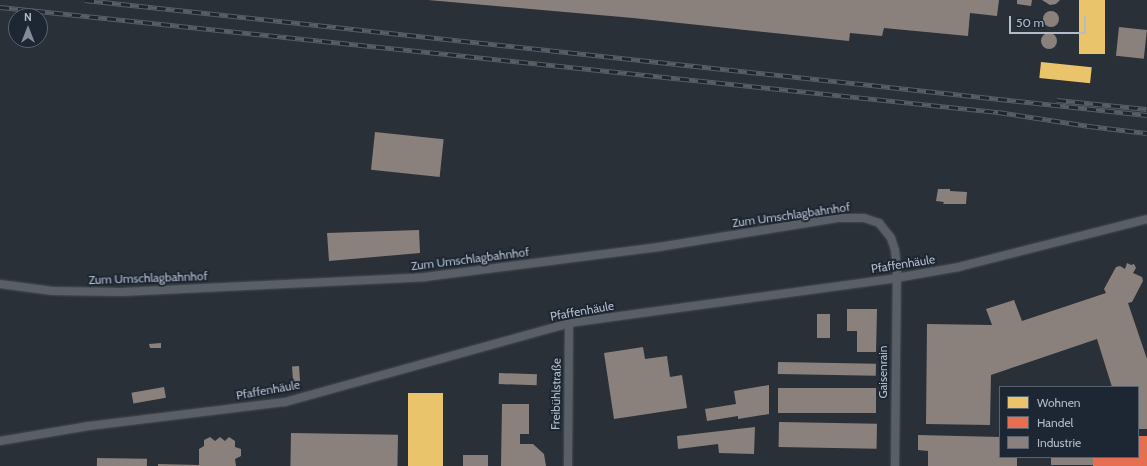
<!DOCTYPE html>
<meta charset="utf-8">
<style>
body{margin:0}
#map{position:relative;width:1147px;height:466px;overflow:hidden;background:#2a3038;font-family:Cabin,sans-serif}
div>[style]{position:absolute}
.homes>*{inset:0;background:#e9c46a;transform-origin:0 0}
.shops>*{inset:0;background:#e76f51}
.industry>*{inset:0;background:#8a817c;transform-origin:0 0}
.round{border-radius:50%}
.roads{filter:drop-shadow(0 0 1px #484c53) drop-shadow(0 0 1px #484c53)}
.minor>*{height:8px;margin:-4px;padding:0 4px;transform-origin:4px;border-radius:4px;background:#5a5e66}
.rail>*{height:4.5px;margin-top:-2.25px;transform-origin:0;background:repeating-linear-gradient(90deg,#1d2633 0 9px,#595d64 0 18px);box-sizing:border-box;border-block:1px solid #595d64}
span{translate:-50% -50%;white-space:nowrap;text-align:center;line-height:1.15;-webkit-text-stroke:4px #1d2633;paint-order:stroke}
.street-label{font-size:12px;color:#b4bcc9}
.legend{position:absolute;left:999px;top:386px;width:140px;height:72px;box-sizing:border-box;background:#1d2633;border:1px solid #59626f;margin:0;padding:5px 7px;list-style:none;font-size:12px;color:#b4bcc9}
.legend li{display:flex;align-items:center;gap:8px;height:20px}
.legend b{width:20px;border:1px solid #59626f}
.north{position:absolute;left:8px;top:8px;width:40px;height:40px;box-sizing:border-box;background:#1d2633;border:1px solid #59626f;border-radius:50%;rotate:0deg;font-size:11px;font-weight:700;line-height:16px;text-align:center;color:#b4bcc9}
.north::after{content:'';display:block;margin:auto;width:14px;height:18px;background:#848b96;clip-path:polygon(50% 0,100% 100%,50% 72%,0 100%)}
.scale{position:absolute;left:1009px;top:16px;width:77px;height:18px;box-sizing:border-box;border:2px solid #b4bcc9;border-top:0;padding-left:5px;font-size:12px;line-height:14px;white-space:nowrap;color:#b4bcc9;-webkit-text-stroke:3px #1d2633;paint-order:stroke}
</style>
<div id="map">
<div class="homes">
<i style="left:1079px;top:0;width:26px;height:54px"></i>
<i style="left:1041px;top:62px;width:51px;height:16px;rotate:6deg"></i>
<i style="left:408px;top:393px;width:35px;height:73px"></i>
</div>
<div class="shops">
<i style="clip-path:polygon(1138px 436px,1147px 436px,1147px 466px,1093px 466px,1093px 457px,1138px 457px)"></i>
</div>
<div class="industry">
<i style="clip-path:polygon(428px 0,999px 0,997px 16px,970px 13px,968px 36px,884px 28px,882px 36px,850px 33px,849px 41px,633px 18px)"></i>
<i style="clip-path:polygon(1017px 0,1032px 0,1031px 6px,1017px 4px)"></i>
<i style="clip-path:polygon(1042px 0,1060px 0,1056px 4px,1050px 5px)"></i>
<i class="round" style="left:1043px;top:11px;width:16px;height:16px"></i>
<i style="left:1119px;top:27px;width:28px;height:29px;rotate:6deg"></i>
<i class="round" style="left:1041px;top:33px;width:16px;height:16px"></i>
<i style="left:375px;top:132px;width:69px;height:38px;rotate:6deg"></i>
<i style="clip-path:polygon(938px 189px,950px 189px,950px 191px,967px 192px,966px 204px,943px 204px,944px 202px,936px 201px)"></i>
<i style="clip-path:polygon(419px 230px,420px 253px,329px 261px,327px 233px)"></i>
<i style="clip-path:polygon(1127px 263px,1131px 265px,1134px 264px,1136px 268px,1133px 273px,1142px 277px,1143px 281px,1132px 302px,1128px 303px,1147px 359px,1147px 429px,1138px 429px,1138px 387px,1112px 387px,1097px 339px,991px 375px,990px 425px,926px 424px,927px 324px,992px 325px,986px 309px,1014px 300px,1022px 321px,1106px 293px,1104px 289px,1116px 267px,1120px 266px,1125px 269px)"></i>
<i style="clip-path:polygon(847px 309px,877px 309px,876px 352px,857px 352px,857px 331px,847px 331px)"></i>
<i style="left:817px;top:314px;width:13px;height:24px"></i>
<i style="clip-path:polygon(161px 343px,161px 348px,150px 348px,149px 344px)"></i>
<i style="clip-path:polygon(643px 347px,645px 359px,667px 356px,670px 377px,682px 375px,687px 408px,614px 419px,604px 353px)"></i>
<i style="left:778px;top:362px;width:98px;height:12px;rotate:1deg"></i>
<i style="left:299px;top:366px;width:15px;height:7px;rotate:86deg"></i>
<i style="left:499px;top:373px;width:38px;height:11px;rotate:2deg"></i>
<i style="clip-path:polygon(769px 385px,769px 414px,738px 419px,738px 416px,707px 421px,705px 409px,736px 404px,734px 391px)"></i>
<i style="left:164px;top:387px;width:11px;height:33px;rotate:80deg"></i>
<i style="left:778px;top:388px;width:98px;height:25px"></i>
<i style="clip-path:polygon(502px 404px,529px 404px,529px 434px,520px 434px,520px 444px,533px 444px,544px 454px,546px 466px,501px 466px)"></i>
<i style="left:779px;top:422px;width:98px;height:25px;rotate:1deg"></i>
<i style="clip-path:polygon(755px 427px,754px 454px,719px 453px,718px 444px,678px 449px,677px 436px)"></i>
<i style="left:291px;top:433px;width:107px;height:33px;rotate:1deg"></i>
<i style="clip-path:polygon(918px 435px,1000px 437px,1000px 457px,1017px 457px,1017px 466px,928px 466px,928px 451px,918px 450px)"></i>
<i style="clip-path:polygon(210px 437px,215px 441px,220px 437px,225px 441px,229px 437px,235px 441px,235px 447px,241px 449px,241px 456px,235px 459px,236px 466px,199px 466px,199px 449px,204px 446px,204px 440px)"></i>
<i style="left:463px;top:455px;width:25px;height:11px"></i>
<i style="left:1051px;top:457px;width:42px;height:8px"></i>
<i style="left:97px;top:458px;width:50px;height:8px;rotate:1deg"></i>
<i style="clip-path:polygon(158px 464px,199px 465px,199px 466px,158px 466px)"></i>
</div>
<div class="roads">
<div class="minor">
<i style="left:0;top:284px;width:53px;rotate:7.5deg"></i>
<i style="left:53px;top:291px;width:69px;rotate:0.8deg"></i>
<i style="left:122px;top:292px;width:303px;rotate:-2.8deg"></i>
<i style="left:425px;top:277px;width:236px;rotate:-7.3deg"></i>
<i style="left:659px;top:247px;width:181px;rotate:-9.2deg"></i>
<i style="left:838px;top:218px;width:26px"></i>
<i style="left:864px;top:218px;width:16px;rotate:18deg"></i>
<i style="left:879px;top:223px;width:19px;rotate:51deg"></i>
<i style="left:891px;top:238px;width:13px;rotate:72deg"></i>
<i style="left:895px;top:250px;width:18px;rotate:84deg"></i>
<i style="left:897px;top:268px;width:198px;rotate:90.6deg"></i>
<i style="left:0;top:441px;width:90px;rotate:-9.6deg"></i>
<i style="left:89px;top:426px;width:197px;rotate:-7deg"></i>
<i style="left:285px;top:402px;width:295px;rotate:-15.5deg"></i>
<i style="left:569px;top:323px;width:330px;rotate:-7.8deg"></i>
<i style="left:896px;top:278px;width:64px;rotate:-9.9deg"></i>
<i style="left:959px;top:267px;width:194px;rotate:-14.3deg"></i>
<i style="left:568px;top:466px;width:143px;rotate:-89.6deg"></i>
</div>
</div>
<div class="rail">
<i style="left:85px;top:0;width:1068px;rotate:6.18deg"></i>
<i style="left:0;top:7px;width:1004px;rotate:6.01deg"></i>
<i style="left:998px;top:112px;width:92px;rotate:8.7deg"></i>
<i style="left:1089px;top:126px;width:58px;rotate:6.9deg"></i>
<i style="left:1057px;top:100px;width:90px;rotate:5.7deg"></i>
</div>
<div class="street-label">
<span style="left:791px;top:215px;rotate:-8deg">Zum Umschlagbahnhof</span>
<span style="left:470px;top:259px;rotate:-7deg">Zum Umschlagbahnhof</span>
<span style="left:903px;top:264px;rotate:-9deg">Pfaffenhäule</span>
<span style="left:148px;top:278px;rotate:-2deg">Zum Umschlagbahnhof</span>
<span style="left:582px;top:311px;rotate:-10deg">Pfaffenhäule</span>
<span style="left:883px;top:372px;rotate:-90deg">Gaisenrain</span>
<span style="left:268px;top:390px;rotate:-10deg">Pfaffenhäule</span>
<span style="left:556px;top:394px;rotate:-89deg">Freibühlstraße</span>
</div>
<ul class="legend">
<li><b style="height:11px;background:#e9c46a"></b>Wohnen</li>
<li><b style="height:11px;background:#e76f51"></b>Handel</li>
<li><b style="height:11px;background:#8a817c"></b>Industrie</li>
</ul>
<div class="north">N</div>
<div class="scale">50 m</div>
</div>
